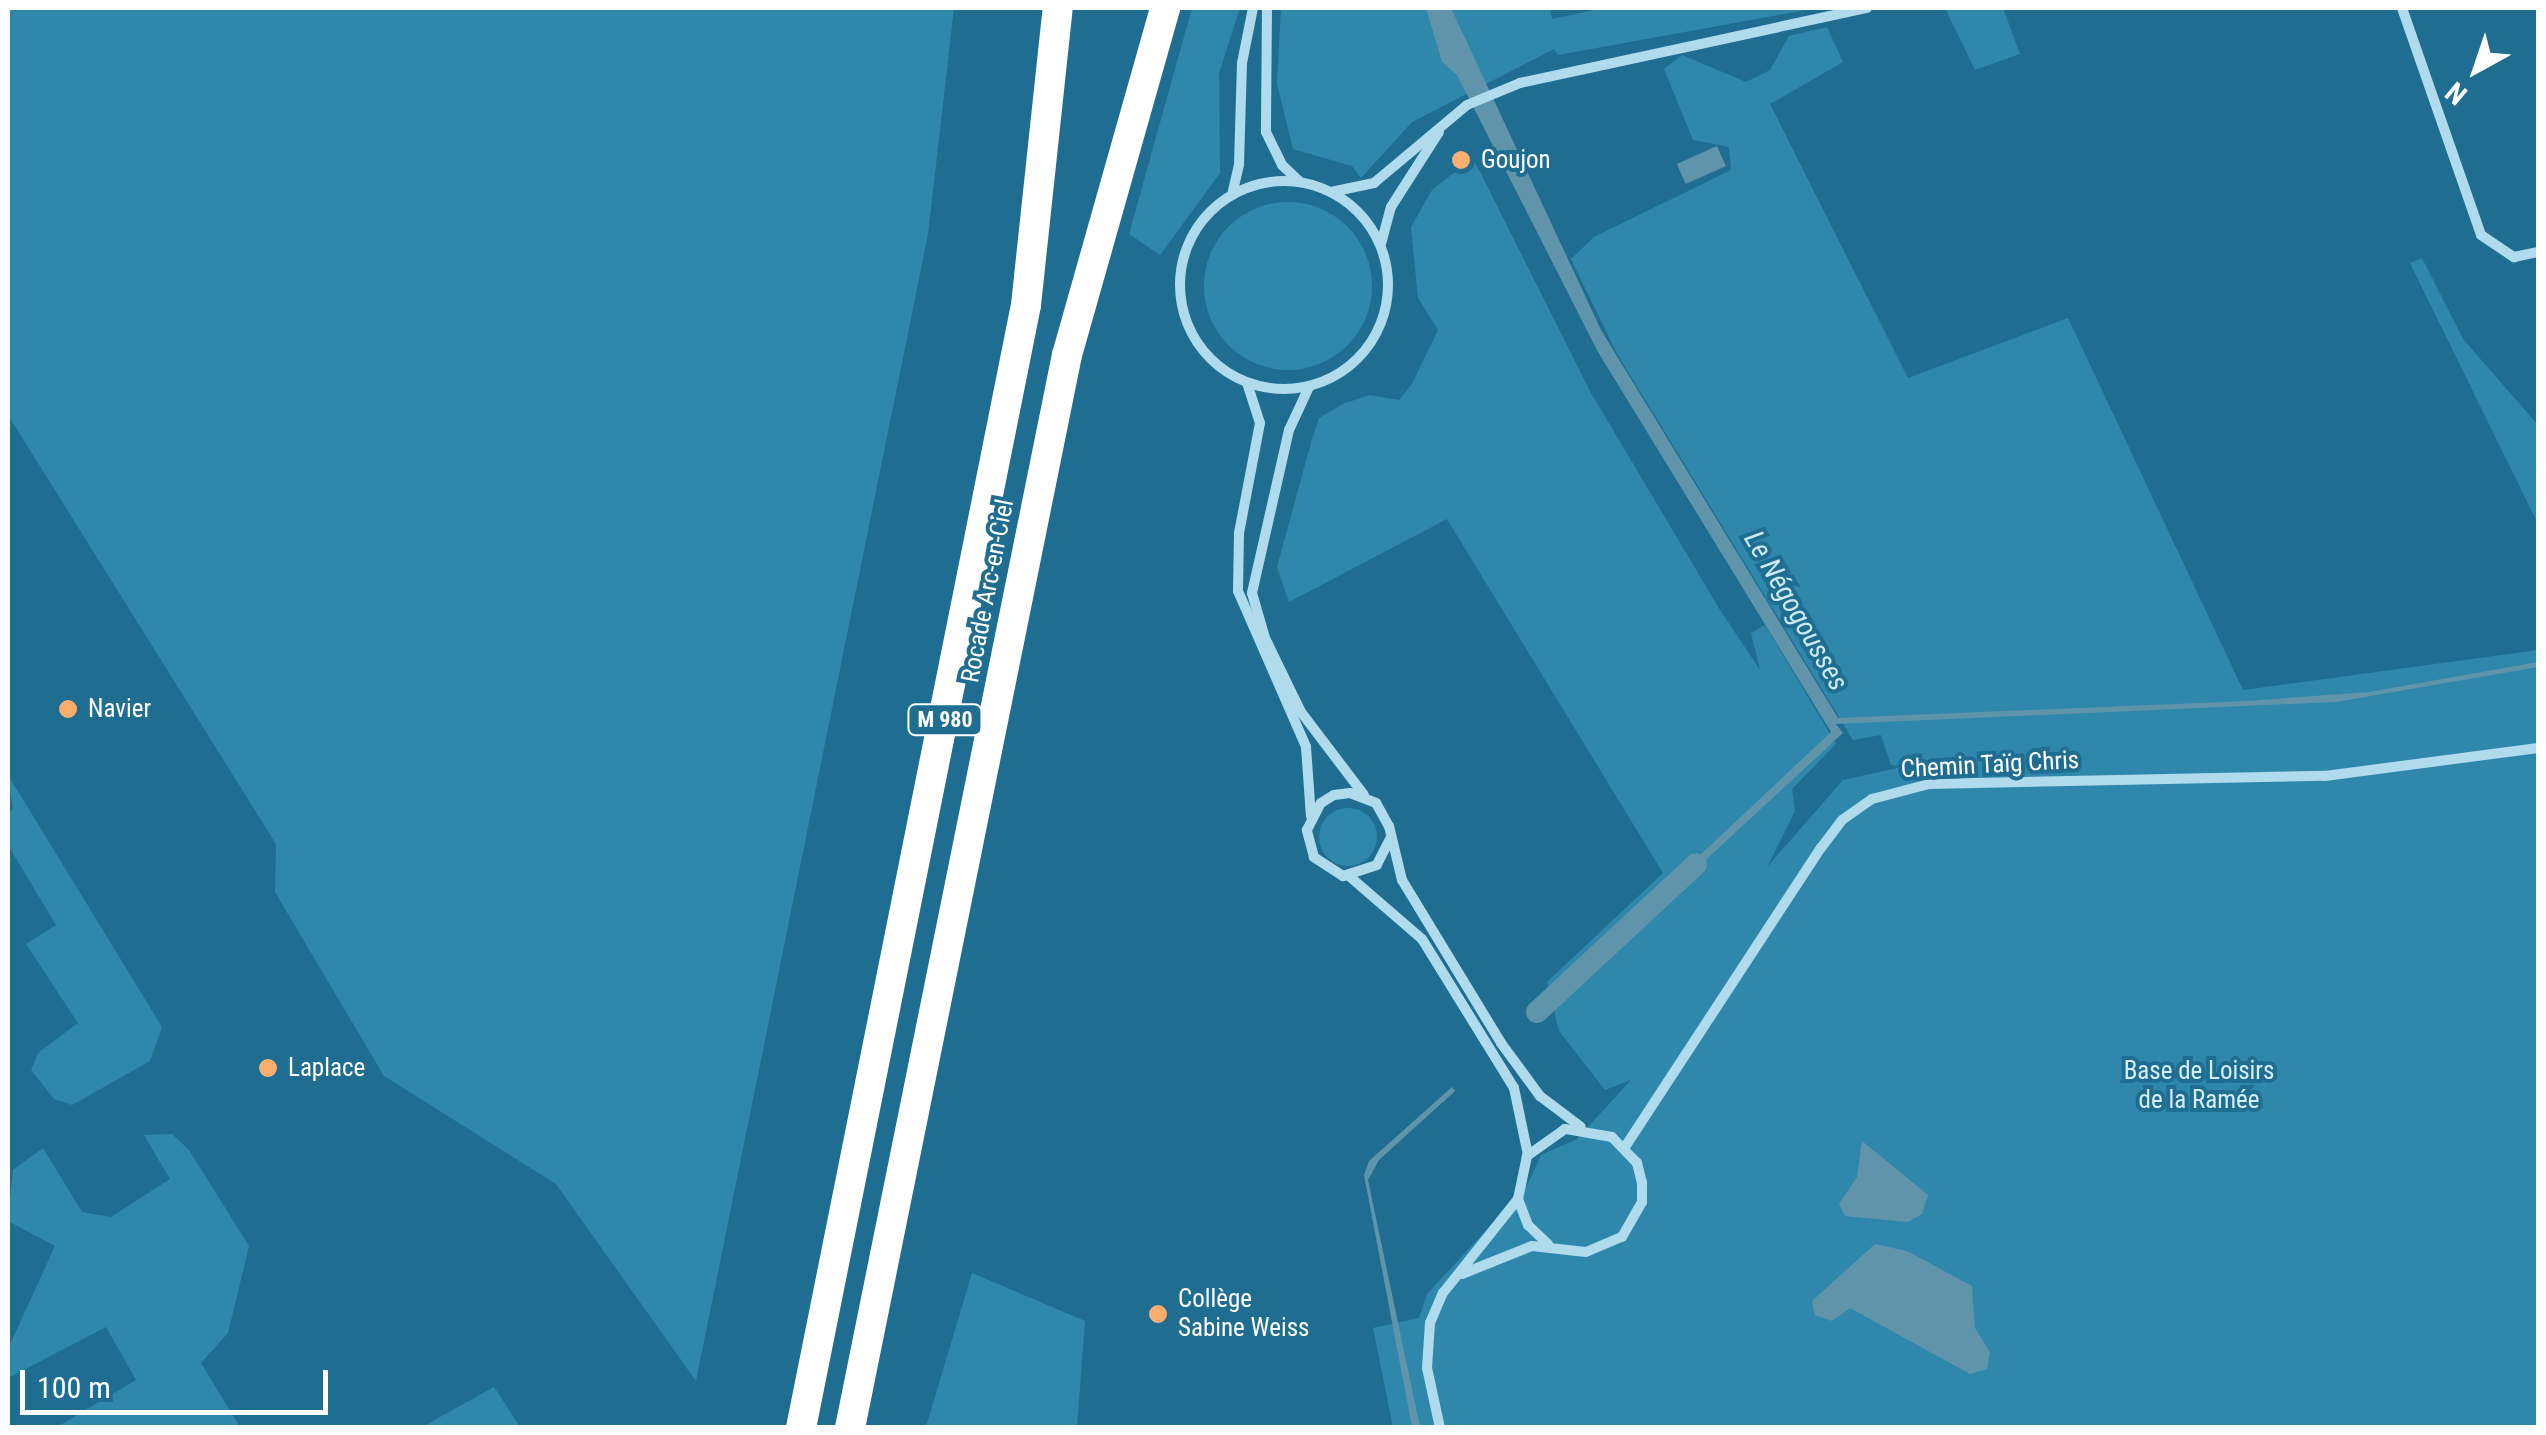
<!DOCTYPE html>
<meta charset="utf-8">
<style>
body{margin:0}
#map{position:relative;width:2546px;height:1435px;overflow:hidden;background:#1f6e91;font-family:"Roboto Condensed",sans-serif}
div>[style]{position:absolute}
.green>*{inset:0;background:#2f88ac}
.round{border-radius:50%}
.water>*{inset:0;background:#5f94aa;transform-origin:0 0}
.canal>*{height:22px;margin:-11px;padding:0 11px;transform-origin:11px;border-radius:11px;background:#5f94aa}
.street>*{height:10px;margin:-5px;padding:0 5px;transform-origin:5px;border-radius:5px;background:#afdbed}
.street>.ring{margin:-5px;padding:0;box-sizing:content-box;background:none;border:10px solid #afdbed;border-radius:50%}
.highway>*{height:30px;margin:-15px;padding:0 15px;transform-origin:15px;border-radius:15px;background:#fff}
.dots>*{width:28px;height:28px;translate:-50% -50%;box-sizing:border-box;border:5px solid #1f6e91;border-radius:50%}
span{translate:-50% -50%;white-space:nowrap;text-align:center;line-height:1.15;-webkit-text-stroke:8px #1f6e91;paint-order:stroke}
.shield-label span{padding:2px 8px;background:#1f6e91;border:2px solid;border-radius:8px;-webkit-text-stroke-width:0}
.shield-label{font-size:22px;color:#fff;font-weight:700}
.poi-label{font-size:25px;color:#fff}
.left{translate:0 -50%;text-align:left}
.street-label{font-size:25px;color:#fff}
.park-label{font-size:25px;color:#d5effa}
.water-label{font-size:28px;color:#ccebf7;font-style:italic}
.frame{position:absolute;inset:0;border:10px solid #fff;pointer-events:none}
.north{position:absolute;left:2426px;top:20px;width:100px;height:100px;-webkit-text-stroke:8px #1f6e91;paint-order:stroke;rotate:220deg;font-size:28px;font-weight:700;line-height:40px;text-align:center;color:#fff}
.north::after{content:'';display:block;margin:auto;width:35px;height:45px;background:#fff;clip-path:polygon(50% 0,100% 100%,50% 72%,0 100%)}
.scale{position:absolute;left:20px;top:1370px;width:308px;height:45px;box-sizing:border-box;border:5px solid #fff;border-top:0;padding-left:12px;font-size:30px;line-height:35px;white-space:nowrap;color:#fff;-webkit-text-stroke:8px #1f6e91;paint-order:stroke}
</style>
<div id="map">
<div class="green">
<i style="clip-path:polygon(8px 8px,954px 8px,928px 234px,696px 1381px,556px 1184px,384px 1076px,275px 892px,276px 844px,8px 415px)"></i>
<i style="clip-path:polygon(1192px 8px,1240px 8px,1219px 73px,1220px 173px,1160px 255px,1129px 234px)"></i>
<i style="clip-path:polygon(1281px 8px,1550px 8px,1552px 19px,1603px 8px,1817px 8px,1558px 55px,1554px 49px,1412px 122px,1361px 178px,1352px 166px,1293px 149px,1277px 84px)"></i>
<i style="clip-path:polygon(1945px 8px,2003px 8px,2020px 54px,1975px 70px)"></i>
<i style="clip-path:polygon(1827px 27px,1843px 62px,1770px 104px,1908px 378px,2068px 318px,2243px 690px,2538px 650px,2538px 1427px,1393px 1427px,1373px 1328px,1419px 1318px,1427px 1294px,1527px 1186px,1541px 1155px,1577px 1139px,1631px 1080px,1605px 1090px,1559px 1031px,1547px 982px,1663px 873px,1447px 519px,1289px 602px,1277px 567px,1312px 439px,1319px 418px,1343px 404px,1369px 395px,1399px 400px,1412px 384px,1438px 330px,1418px 298px,1411px 227px,1432px 190px,1473px 158px,1591px 393px,1720px 610px,1760px 670px,1751px 633px,1765px 625px,1836px 744px,1792px 789px,1795px 811px,1767px 867px,1843px 780px,1906px 766px,1891px 765px,1881px 735px,1853px 740px,1616px 352px,1571px 259px,1594px 237px,1731px 170px,1729px 147px,1693px 140px,1664px 69px,1682px 55px,1746px 82px,1770px 70px,1789px 36px)"></i>
<i class="round" style="left:1204px;top:202px;width:168px;height:168px"></i>
<i style="clip-path:polygon(2422px 258px,2463px 339px,2538px 425px,2538px 524px,2410px 263px)"></i>
<i style="clip-path:polygon(8px 775px,162px 1027px,150px 1061px,72px 1105px,54px 1099px,31px 1070px,38px 1053px,78px 1023px,26px 944px,56px 925px,8px 845px,8px 813px,13px 809px)"></i>
<i class="round" style="left:1319px;top:808px;width:58px;height:58px"></i>
<i style="clip-path:polygon(172px 1134px,189px 1150px,249px 1246px,228px 1333px,201px 1363px,240px 1427px,57px 1427px,136px 1380px,106px 1327px,8px 1378px,8px 1349px,55px 1246px,8px 1221px,13px 1170px,43px 1148px,82px 1212px,111px 1217px,170px 1179px,144px 1135px)"></i>
<i style="clip-path:polygon(972px 1273px,1085px 1321px,1077px 1427px,926px 1427px)"></i>
<i style="clip-path:polygon(494px 1387px,520px 1427px,422px 1427px)"></i>
</div>
<div class="water">
<i style="clip-path:polygon(1426px 8px,1451px 8px,1601px 330px,1838px 718px,2247px 701px,2369px 692px,2538px 662px,2538px 667px,2336px 702px,1836px 724px,1843px 733px,1538px 1015px,1535px 1010px,1831px 732px,1598px 352px,1457px 75px,1442px 62px)"></i>
<i style="left:1717px;top:146px;width:22px;height:44px;rotate:66deg"></i>
<i style="clip-path:polygon(1452px 1087px,1455px 1091px,1379px 1160px,1368px 1180px,1420px 1427px,1412px 1427px,1364px 1175px,1369px 1161px)"></i>
<i style="clip-path:polygon(1862px 1141px,1928px 1195px,1922px 1214px,1908px 1222px,1845px 1216px,1839px 1204px,1857px 1177px)"></i>
<i style="clip-path:polygon(1875px 1244px,1907px 1251px,1972px 1286px,1975px 1328px,1990px 1352px,1987px 1369px,1970px 1374px,1850px 1308px,1832px 1321px,1815px 1315px,1812px 1301px)"></i>
</div>
<div class="canal">
<i style="left:1537px;top:1012px;width:217px;rotate:-42.9deg"></i>
</div>
<div class="street">
<i style="left:1267px;top:8px;width:124px;rotate:90.5deg"></i>
<i style="left:1266px;top:132px;width:37px;rotate:64deg"></i>
<i style="left:1282px;top:165px;width:25px;rotate:43deg"></i>
<i style="left:2402px;top:8px;width:240px;rotate:70.8deg"></i>
<i style="left:2481px;top:235px;width:40px;rotate:34deg"></i>
<i style="left:2514px;top:257px;width:25px;rotate:-12deg"></i>
<i class="ring" style="left:1180px;top:181px;width:198px;height:198px"></i>
<i style="left:1331px;top:192px;width:44px;rotate:-11.8deg"></i>
<i style="left:1374px;top:183px;width:121px;rotate:-40deg"></i>
<i style="left:1467px;top:105px;width:57px;rotate:-22.5deg"></i>
<i style="left:1520px;top:83px;width:355px;rotate:-12.2deg"></i>
<i style="left:1232px;top:195px;width:32px;rotate:-77deg"></i>
<i style="left:1239px;top:164px;width:101px;rotate:-88.3deg"></i>
<i style="left:1242px;top:63px;width:56px;rotate:-78.7deg"></i>
<i style="left:1381px;top:244px;width:38px;rotate:-75deg"></i>
<i style="left:1391px;top:207px;width:89px;rotate:-57.4deg"></i>
<i style="left:1247px;top:383px;width:42px;rotate:72deg"></i>
<i style="left:1260px;top:423px;width:112px;rotate:100.8deg"></i>
<i style="left:1239px;top:533px;width:58px;rotate:91deg"></i>
<i style="left:1238px;top:591px;width:170px;rotate:66.4deg"></i>
<i style="left:1306px;top:747px;width:69px;rotate:85.9deg"></i>
<i style="left:1309px;top:387px;width:47px;rotate:114.9deg"></i>
<i style="left:1289px;top:430px;width:167px;rotate:102.8deg"></i>
<i style="left:1252px;top:593px;width:47px;rotate:73.9deg"></i>
<i style="left:1265px;top:638px;width:82px;rotate:64.1deg"></i>
<i style="left:1301px;top:712px;width:104px;rotate:52.8deg"></i>
<i style="left:1390px;top:839px;width:29px;rotate:117deg"></i>
<i style="left:1377px;top:865px;width:36px;rotate:162deg"></i>
<i style="left:1343px;top:876px;width:35px;rotate:-147deg"></i>
<i style="left:1314px;top:857px;width:28px;rotate:-105deg"></i>
<i style="left:1307px;top:830px;width:30px;rotate:-63deg"></i>
<i style="left:1321px;top:803px;width:15px;rotate:-32deg"></i>
<i style="left:1334px;top:795px;width:16px;rotate:-7deg"></i>
<i style="left:1350px;top:793px;width:28px;rotate:21deg"></i>
<i style="left:1376px;top:803px;width:26px;rotate:61deg"></i>
<i style="left:1389px;top:826px;width:56px;rotate:76.5deg"></i>
<i style="left:1402px;top:880px;width:191px;rotate:58.7deg"></i>
<i style="left:1501px;top:1043px;width:66px;rotate:53.7deg"></i>
<i style="left:1540px;top:1096px;width:51px;rotate:37.1deg"></i>
<i style="left:1349px;top:876px;width:96px;rotate:40.8deg"></i>
<i style="left:1422px;top:939px;width:175px;rotate:58.3deg"></i>
<i style="left:1514px;top:1088px;width:68px;rotate:78.2deg"></i>
<i style="left:1625px;top:1147px;width:358px;rotate:-56.8deg"></i>
<i style="left:1821px;top:848px;width:35px;rotate:-53deg"></i>
<i style="left:1842px;top:820px;width:37px;rotate:-35deg"></i>
<i style="left:1872px;top:799px;width:59px;rotate:-14.7deg"></i>
<i style="left:1929px;top:784px;width:396px;rotate:-1.2deg"></i>
<i style="left:2325px;top:776px;width:215px;rotate:-7.5deg"></i>
<i style="left:1462px;top:1274px;width:75px;rotate:-21.8deg"></i>
<i style="left:1532px;top:1246px;width:54px;rotate:6.3deg"></i>
<i style="left:1586px;top:1252px;width:39px;rotate:-23deg"></i>
<i style="left:1622px;top:1237px;width:40px;rotate:-60.3deg"></i>
<i style="left:1642px;top:1202px;width:19px;rotate:-90deg"></i>
<i style="left:1642px;top:1183px;width:21px;rotate:-104deg"></i>
<i style="left:1637px;top:1163px;width:36px;rotate:-134deg"></i>
<i style="left:1612px;top:1137px;width:48px;rotate:-170.3deg"></i>
<i style="left:1565px;top:1129px;width:47px;rotate:144.6deg"></i>
<i style="left:1527px;top:1156px;width:44px;rotate:101.8deg"></i>
<i style="left:1518px;top:1199px;width:28px;rotate:69deg"></i>
<i style="left:1528px;top:1225px;width:28px;rotate:44deg"></i>
<i style="left:1440px;top:1428px;width:61px;rotate:-102.2deg"></i>
<i style="left:1427px;top:1368px;width:45px;rotate:-86.2deg"></i>
<i style="left:1430px;top:1323px;width:33px;rotate:-67deg"></i>
<i style="left:1443px;top:1293px;width:120px;rotate:-51.4deg"></i>
</div>
<div class="highway">
<i style="left:801px;top:1428px;width:1145px;rotate:-78.67deg"></i>
<i style="left:1026px;top:305px;width:299px;rotate:-83.9deg"></i>
<i style="left:850px;top:1428px;width:1095px;rotate:-78.57deg"></i>
<i style="left:1067px;top:355px;width:361px;rotate:-74.2deg"></i>
</div>
<div class="dots">
<i style="left:1461px;top:160px;background:#fcae6f"></i>
<i style="left:68px;top:709px;background:#fcae6f"></i>
<i style="left:268px;top:1068px;background:#fcae6f"></i>
<i style="left:1158px;top:1314px;background:#fcae6f"></i>
</div>
<div class="shield-label">
<span style="left:945px;top:720px">M 980</span>
</div>
<div class="poi-label">
<span class="left" style="left:1481px;top:160px">Goujon</span>
<span class="left" style="left:88px;top:709px">Navier</span>
<span class="left" style="left:288px;top:1068px">Laplace</span>
<span class="left" style="left:1178px;top:1314px">Collège<br>Sabine Weiss</span>
</div>
<div class="street-label">
<span style="left:988px;top:591px;rotate:-79deg">Rocade Arc-en-Ciel</span>
<span style="left:1990px;top:765px;rotate:-3deg">Chemin Taïg Chris</span>
</div>
<div class="park-label">
<span style="left:2199px;top:1086px">Base de Loisirs<br>de la Ramée</span>
</div>
<div class="water-label">
<span style="left:1796px;top:611px;rotate:60deg">Le Négogousses</span>
</div>
<div class="frame"></div>
<div class="north">N</div>
<div class="scale">100 m</div>
</div>
